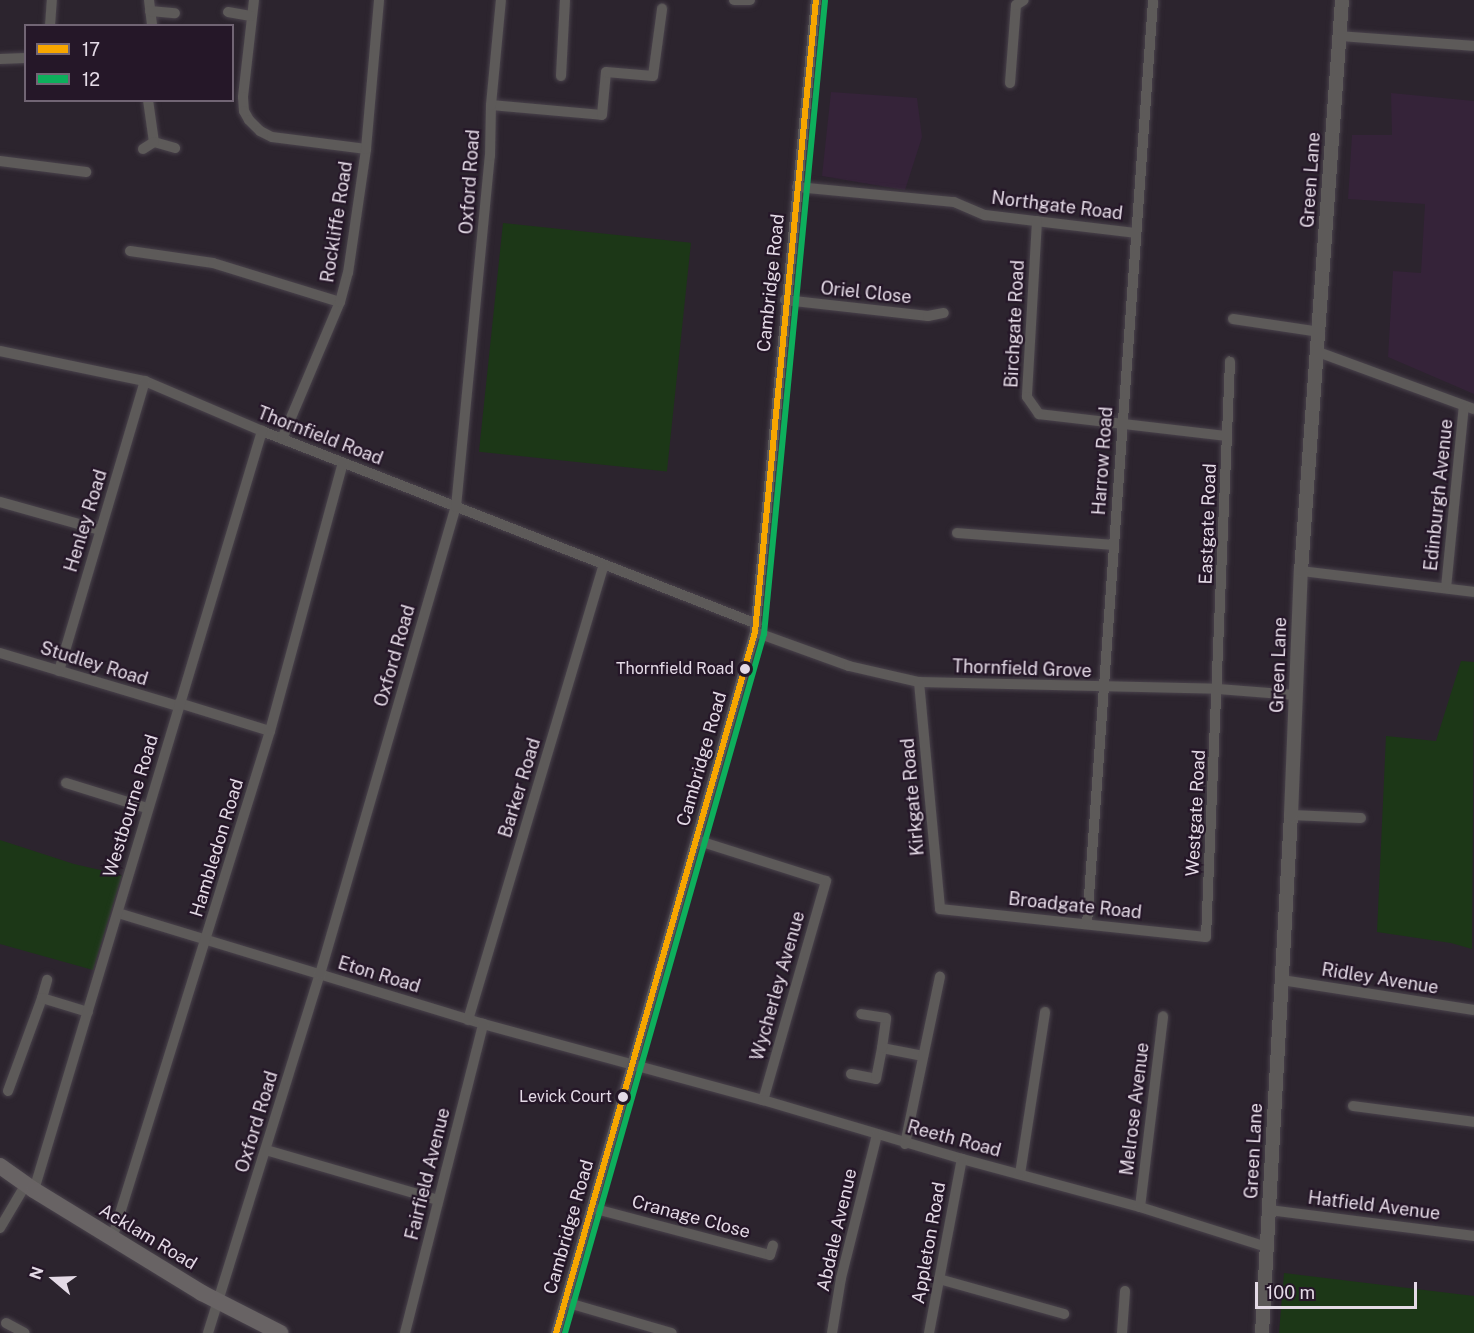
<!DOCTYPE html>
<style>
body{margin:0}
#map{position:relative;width:1474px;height:1333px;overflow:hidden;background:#2c242e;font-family:"Public Sans",sans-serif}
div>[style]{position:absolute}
.built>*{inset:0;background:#352339}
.green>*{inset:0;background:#1c3717;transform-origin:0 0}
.roads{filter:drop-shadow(0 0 2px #49424b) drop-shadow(0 0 2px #49424b)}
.minor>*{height:10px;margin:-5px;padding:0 5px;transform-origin:5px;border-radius:5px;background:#5d5a59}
.tertiary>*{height:14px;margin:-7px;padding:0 7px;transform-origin:7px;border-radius:7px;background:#5d5a59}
.primary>*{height:16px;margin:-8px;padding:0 8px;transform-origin:8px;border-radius:8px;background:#686364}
.bus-1>*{height:6px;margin:-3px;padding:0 3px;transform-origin:3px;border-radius:3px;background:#f7a600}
.bus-2>*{height:6px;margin:-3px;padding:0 3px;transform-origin:3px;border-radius:3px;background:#0daf5c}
.dots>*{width:16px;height:16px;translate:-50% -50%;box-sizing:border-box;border:3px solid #251728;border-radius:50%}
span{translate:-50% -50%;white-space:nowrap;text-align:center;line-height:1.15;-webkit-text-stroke:4.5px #251728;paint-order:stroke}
.bus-label{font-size:16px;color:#e4dae6}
.right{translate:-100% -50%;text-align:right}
.street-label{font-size:18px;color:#e4dae6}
.legend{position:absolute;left:24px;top:24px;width:210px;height:78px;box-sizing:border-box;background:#251728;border:2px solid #716574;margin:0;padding:8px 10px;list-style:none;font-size:18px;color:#e4dae6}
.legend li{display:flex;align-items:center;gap:12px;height:30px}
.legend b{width:30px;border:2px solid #716574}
.north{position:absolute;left:24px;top:1249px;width:60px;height:60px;-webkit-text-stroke:4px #251728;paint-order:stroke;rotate:289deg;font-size:16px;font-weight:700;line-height:24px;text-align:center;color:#e4dae6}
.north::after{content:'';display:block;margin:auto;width:21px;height:27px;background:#e4dae6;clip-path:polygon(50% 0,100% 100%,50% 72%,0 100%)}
.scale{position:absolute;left:1255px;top:1282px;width:162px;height:27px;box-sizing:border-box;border:3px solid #e4dae6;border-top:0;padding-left:8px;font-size:18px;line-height:21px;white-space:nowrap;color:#e4dae6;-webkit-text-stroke:4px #251728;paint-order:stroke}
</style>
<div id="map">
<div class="built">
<i style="clip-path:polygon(831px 92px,917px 98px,922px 137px,905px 190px,822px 176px)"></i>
<i style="clip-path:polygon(1391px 93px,1474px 101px,1474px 394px,1388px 357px,1393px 271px,1421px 273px,1425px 204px,1348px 199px,1352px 135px,1392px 135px)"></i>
</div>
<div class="green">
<i style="left:503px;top:223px;width:189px;height:230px;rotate:6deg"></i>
<i style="clip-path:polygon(1461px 661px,1474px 662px,1472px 949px,1451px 943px,1377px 932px,1386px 736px,1436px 741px)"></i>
<i style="clip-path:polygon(0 840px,74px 864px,122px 875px,93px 970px,0 944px)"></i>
<i style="clip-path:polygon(1284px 1273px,1474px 1296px,1474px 1333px,1279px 1333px)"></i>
</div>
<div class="roads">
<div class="minor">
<i style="left:149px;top:0;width:26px;rotate:83deg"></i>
<i style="left:254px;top:0;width:98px;rotate:96.5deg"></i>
<i style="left:243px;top:97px;width:14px;rotate:86deg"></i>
<i style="left:244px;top:111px;width:10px;rotate:61deg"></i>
<i style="left:249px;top:120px;width:16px;rotate:45deg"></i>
<i style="left:260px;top:131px;width:13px;rotate:27deg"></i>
<i style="left:272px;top:137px;width:95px;rotate:7.3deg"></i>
<i style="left:734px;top:0;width:16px"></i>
<i style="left:150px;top:11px;width:25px;rotate:5deg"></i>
<i style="left:228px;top:12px;width:23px;rotate:10deg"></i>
<i style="left:50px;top:26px;width:26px;rotate:-86deg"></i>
<i style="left:1339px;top:36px;width:135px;rotate:4.2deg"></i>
<i style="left:0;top:59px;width:26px;rotate:-2deg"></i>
<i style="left:561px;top:76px;width:76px;rotate:-87deg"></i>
<i style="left:1010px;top:83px;width:78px;rotate:-85.6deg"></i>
<i style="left:1016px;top:5px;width:9px;rotate:-32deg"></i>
<i style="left:148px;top:100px;width:42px;rotate:81.9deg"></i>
<i style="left:154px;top:142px;width:22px;rotate:16deg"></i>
<i style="left:491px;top:105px;width:111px;rotate:5.1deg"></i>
<i style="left:602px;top:115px;width:43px;rotate:-84.7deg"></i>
<i style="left:606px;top:72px;width:47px;rotate:4.9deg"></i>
<i style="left:653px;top:76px;width:68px;rotate:-82.3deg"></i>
<i style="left:143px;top:149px;width:13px;rotate:-32deg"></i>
<i style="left:0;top:161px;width:87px;rotate:7.3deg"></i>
<i style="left:797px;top:187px;width:158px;rotate:5.5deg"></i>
<i style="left:954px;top:202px;width:34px;rotate:23deg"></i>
<i style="left:985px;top:215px;width:151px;rotate:6.8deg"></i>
<i style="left:1037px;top:221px;width:176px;rotate:93.3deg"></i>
<i style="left:1027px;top:397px;width:21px;rotate:55deg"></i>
<i style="left:1039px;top:414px;width:189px;rotate:6.7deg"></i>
<i style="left:130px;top:251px;width:84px;rotate:8.2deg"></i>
<i style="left:213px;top:263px;width:133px;rotate:17.1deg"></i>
<i style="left:785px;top:300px;width:144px;rotate:6.4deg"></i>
<i style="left:928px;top:316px;width:16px;rotate:-11deg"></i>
<i style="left:1233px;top:319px;width:88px;rotate:8.5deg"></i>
<i style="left:0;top:351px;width:148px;rotate:11.7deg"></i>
<i style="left:145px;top:381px;width:127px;rotate:23.1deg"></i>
<i style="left:262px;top:431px;width:531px;rotate:21.3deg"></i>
<i style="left:1318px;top:352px;width:166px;rotate:20.1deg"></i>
<i style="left:282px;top:439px;width:149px;rotate:-67.1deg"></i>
<i style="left:340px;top:302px;width:30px;rotate:-75deg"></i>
<i style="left:348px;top:273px;width:125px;rotate:-81.7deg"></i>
<i style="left:366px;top:149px;width:150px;rotate:-85deg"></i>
<i style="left:0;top:502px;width:104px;rotate:15.6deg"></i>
<i style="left:957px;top:533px;width:156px;rotate:4.4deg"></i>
<i style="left:1301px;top:571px;width:174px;rotate:6.9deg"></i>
<i style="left:1446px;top:588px;width:183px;rotate:-84.4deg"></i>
<i style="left:755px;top:632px;width:100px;rotate:19.9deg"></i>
<i style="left:849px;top:666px;width:72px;rotate:12.9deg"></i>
<i style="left:919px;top:682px;width:299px;rotate:1.3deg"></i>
<i style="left:1218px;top:689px;width:77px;rotate:4.5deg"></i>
<i style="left:0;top:653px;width:186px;rotate:16.6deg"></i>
<i style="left:59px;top:671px;width:302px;rotate:-73.5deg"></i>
<i style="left:919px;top:682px;width:228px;rotate:84.7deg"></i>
<i style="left:940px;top:909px;width:267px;rotate:6deg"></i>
<i style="left:1206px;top:937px;width:576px;rotate:-87.61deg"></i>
<i style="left:179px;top:703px;width:95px;rotate:17.1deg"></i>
<i style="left:66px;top:783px;width:85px;rotate:17.2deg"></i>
<i style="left:1291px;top:815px;width:70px;rotate:2.5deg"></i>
<i style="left:696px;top:840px;width:136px;rotate:17.5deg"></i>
<i style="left:826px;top:881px;width:228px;rotate:106deg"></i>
<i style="left:118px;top:913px;width:382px;rotate:16.9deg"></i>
<i style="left:483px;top:1024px;width:290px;rotate:15.2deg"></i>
<i style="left:763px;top:1100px;width:208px;rotate:16.5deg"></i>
<i style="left:962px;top:1159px;width:184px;rotate:15.1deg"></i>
<i style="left:1140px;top:1207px;width:133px;rotate:17.5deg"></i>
<i style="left:1087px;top:924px;width:926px;rotate:-85.91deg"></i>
<i style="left:1282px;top:980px;width:194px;rotate:8.9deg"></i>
<i style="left:42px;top:998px;width:19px;rotate:-74deg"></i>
<i style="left:468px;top:1020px;width:474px;rotate:-73.4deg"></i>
<i style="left:882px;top:1048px;width:42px;rotate:11deg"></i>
<i style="left:851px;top:1074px;width:25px;rotate:11deg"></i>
<i style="left:876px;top:1079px;width:32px;rotate:-79deg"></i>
<i style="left:882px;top:1048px;width:30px;rotate:-82deg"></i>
<i style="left:886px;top:1018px;width:25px;rotate:-171deg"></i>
<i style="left:8px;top:1091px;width:99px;rotate:-69.9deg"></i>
<i style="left:42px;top:998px;width:48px;rotate:16.9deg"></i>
<i style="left:1353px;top:1106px;width:122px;rotate:7.5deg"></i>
<i style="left:905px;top:1144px;width:171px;rotate:-78.2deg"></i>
<i style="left:266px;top:1150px;width:179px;rotate:16.2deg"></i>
<i style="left:1020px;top:1174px;width:164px;rotate:-81.2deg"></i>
<i style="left:34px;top:1190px;width:793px;rotate:-73.28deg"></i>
<i style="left:1140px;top:1207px;width:192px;rotate:-83.1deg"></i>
<i style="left:592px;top:1208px;width:184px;rotate:14.8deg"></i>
<i style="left:770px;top:1255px;width:10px;rotate:-73deg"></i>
<i style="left:1269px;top:1210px;width:207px;rotate:7.2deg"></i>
<i style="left:0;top:1228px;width:51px;rotate:-59.4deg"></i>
<i style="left:112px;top:1239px;width:532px;rotate:-72.72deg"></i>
<i style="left:270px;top:731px;width:278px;rotate:-74.8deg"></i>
<i style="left:939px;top:1279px;width:130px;rotate:15.6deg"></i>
<i style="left:565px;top:1302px;width:111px;rotate:16.2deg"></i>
<i style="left:6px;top:1323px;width:21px;rotate:28deg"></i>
<i style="left:208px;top:1333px;width:376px;rotate:-72.7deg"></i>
<i style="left:320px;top:974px;width:486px;rotate:-73.8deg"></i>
<i style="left:456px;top:507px;width:353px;rotate:-84.5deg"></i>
<i style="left:490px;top:156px;width:51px;rotate:-88.9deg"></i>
<i style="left:491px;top:105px;width:105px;rotate:-84.6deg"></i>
<i style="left:405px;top:1333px;width:319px;rotate:-75.8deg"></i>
<i style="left:556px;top:1333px;width:729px;rotate:-74.15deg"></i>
<i style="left:755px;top:632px;width:635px;rotate:-84.49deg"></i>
<i style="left:832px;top:1333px;width:56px;rotate:-80.7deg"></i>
<i style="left:841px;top:1278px;width:147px;rotate:-75.9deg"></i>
<i style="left:929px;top:1333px;width:177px;rotate:-79.3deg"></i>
<i style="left:1122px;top:1333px;width:42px;rotate:-85.9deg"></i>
</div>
<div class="tertiary">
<i style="left:1262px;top:1333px;width:519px;rotate:-86.8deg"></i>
<i style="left:1291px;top:815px;width:244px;rotate:-87.7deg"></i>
<i style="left:1301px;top:571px;width:572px;rotate:-85.89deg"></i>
</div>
<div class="primary">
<i style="left:0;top:1166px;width:42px;rotate:35.2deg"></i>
<i style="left:34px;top:1190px;width:197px;rotate:31.5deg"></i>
<i style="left:202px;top:1293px;width:88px;rotate:27.1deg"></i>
</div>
</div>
<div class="bus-1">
<i style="left:556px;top:1333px;width:729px;rotate:-74.15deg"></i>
<i style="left:755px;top:632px;width:635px;rotate:-84.49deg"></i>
</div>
<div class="bus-2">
<i style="left:565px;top:1333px;width:727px;rotate:-74.11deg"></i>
<i style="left:764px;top:634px;width:636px;rotate:-84.5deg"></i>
</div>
<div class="dots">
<i style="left:745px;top:669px;background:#e4dae6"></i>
<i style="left:623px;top:1097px;background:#e4dae6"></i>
</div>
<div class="bus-label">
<span class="right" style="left:734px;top:669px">Thornfield Road</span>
<span class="right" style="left:612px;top:1097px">Levick Court</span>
</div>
<div class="street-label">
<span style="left:1311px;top:180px;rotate:-86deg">Green Lane</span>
<span style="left:470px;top:182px;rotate:-86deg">Oxford Road</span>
<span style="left:1057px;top:206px;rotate:7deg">Northgate Road</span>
<span style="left:337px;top:222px;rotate:-81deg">Rockliffe Road</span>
<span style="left:771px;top:283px;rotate:-84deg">Cambridge Road</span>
<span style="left:866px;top:293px;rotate:6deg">Oriel Close</span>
<span style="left:1015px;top:324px;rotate:-87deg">Birchgate Road</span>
<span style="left:320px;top:436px;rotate:21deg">Thornfield Road</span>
<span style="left:1103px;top:461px;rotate:-86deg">Harrow Road</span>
<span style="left:1439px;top:495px;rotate:-84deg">Edinburgh Avenue</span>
<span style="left:86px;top:521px;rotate:-73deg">Henley Road</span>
<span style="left:1208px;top:524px;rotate:-88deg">Eastgate Road</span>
<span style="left:395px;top:656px;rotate:-74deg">Oxford Road</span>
<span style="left:94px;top:664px;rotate:17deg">Studley Road</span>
<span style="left:1279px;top:665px;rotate:-88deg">Green Lane</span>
<span style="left:1022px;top:669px;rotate:2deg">Thornfield Grove</span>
<span style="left:702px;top:759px;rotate:-74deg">Cambridge Road</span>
<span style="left:520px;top:788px;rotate:-73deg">Barker Road</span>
<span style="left:913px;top:797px;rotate:-95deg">Kirkgate Road</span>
<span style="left:131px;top:806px;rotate:-73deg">Westbourne Road</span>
<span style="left:1196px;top:813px;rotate:-87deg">Westgate Road</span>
<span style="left:217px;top:848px;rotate:-73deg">Hambledon Road</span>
<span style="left:1075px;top:906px;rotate:6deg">Broadgate Road</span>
<span style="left:379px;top:975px;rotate:17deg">Eton Road</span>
<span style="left:1380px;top:979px;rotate:9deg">Ridley Avenue</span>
<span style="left:778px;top:986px;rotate:-74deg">Wycherley Avenue</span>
<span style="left:1135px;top:1109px;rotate:-83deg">Melrose Avenue</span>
<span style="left:257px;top:1122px;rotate:-73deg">Oxford Road</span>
<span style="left:954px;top:1139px;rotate:15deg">Reeth Road</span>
<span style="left:1254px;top:1151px;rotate:-87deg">Green Lane</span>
<span style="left:428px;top:1174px;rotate:-76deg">Fairfield Avenue</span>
<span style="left:1374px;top:1206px;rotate:7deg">Hatfield Avenue</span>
<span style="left:691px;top:1217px;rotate:15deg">Cranage Close</span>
<span style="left:569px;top:1227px;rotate:-74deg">Cambridge Road</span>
<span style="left:837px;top:1230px;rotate:-77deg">Abdale Avenue</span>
<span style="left:148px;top:1237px;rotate:31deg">Acklam Road</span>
<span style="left:929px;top:1243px;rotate:-80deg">Appleton Road</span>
</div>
<ul class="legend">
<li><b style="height:8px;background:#f7a600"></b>17</li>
<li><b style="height:8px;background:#0daf5c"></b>12</li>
</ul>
<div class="north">N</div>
<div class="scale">100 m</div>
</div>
